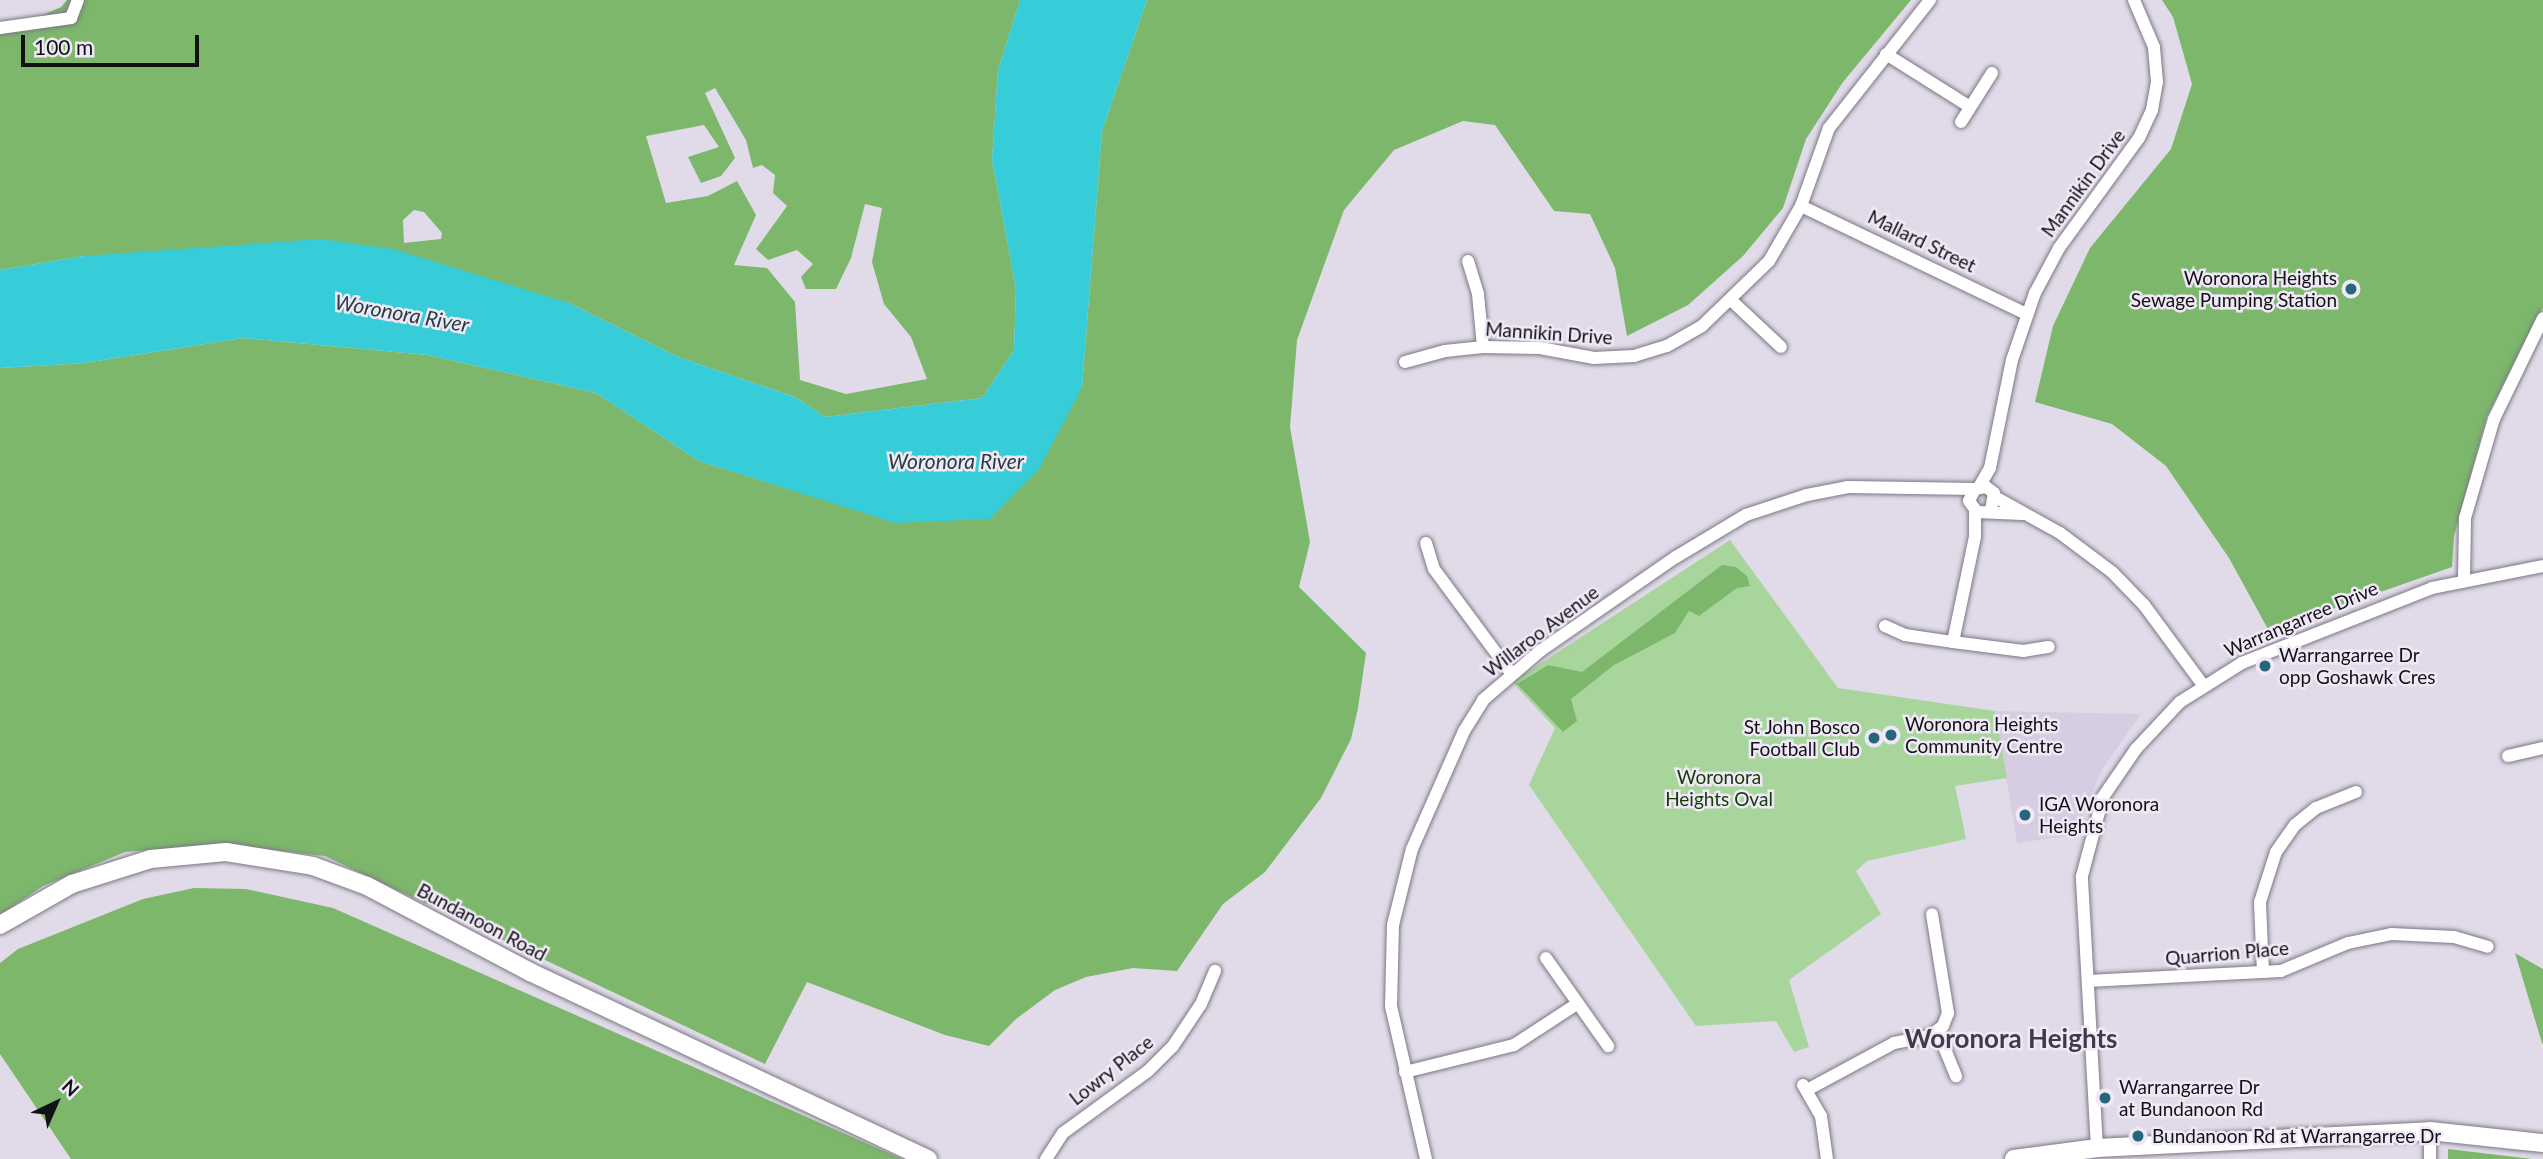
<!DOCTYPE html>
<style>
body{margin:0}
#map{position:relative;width:2543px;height:1159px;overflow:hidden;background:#e1dbe9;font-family:Lato,sans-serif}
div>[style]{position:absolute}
.built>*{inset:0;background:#d7cde2}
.green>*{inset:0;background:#a8d59c}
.forest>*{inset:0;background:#7cb76c}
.water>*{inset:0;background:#36cdd9}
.roads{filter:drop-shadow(0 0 2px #7d7784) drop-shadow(0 0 2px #7d7784)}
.street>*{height:12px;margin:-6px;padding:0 6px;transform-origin:6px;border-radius:6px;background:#fff}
.secondary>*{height:18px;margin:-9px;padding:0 9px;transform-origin:9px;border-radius:9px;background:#fff}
.dots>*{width:19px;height:19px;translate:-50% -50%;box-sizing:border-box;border:4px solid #efe8f6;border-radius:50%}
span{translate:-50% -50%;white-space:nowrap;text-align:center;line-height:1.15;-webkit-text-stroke:5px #efe8f6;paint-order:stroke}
.street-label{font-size:19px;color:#141116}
.poi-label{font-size:19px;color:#141116}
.right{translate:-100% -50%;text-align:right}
.left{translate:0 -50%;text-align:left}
.park-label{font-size:19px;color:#143a05}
.water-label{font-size:21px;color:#263e40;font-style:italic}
.district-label{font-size:26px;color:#403b46;font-weight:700}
.north{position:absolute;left:21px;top:1068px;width:70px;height:70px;-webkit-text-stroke:5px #efe8f6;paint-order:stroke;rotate:44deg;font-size:19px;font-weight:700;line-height:28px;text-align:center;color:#141116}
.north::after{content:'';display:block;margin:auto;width:24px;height:32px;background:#141116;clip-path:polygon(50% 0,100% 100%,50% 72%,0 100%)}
.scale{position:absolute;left:21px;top:35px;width:178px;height:32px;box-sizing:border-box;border:4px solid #141116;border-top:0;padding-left:9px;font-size:21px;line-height:24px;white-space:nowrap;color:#141116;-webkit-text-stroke:5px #efe8f6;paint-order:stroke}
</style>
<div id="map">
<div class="built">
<i style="clip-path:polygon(1995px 711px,2141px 714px,2101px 771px,2075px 835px,2017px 843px)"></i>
</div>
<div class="green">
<i style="clip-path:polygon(1730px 540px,1838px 688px,1995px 711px,2007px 778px,1955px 786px,1966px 839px,1867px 861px,1856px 871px,1881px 914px,1789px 980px,1809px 1047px,1794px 1052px,1776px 1021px,1696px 1026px,1529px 785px,1555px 728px,1512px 682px)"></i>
</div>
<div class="forest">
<i style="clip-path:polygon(evenodd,67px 0,1020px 0,998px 71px,992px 160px,1016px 288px,1014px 350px,982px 398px,825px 417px,795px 397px,678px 357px,569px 303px,84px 256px,0 270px,0 34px,61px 7px,67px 0,715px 88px,746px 140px,753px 168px,762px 165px,775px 175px,773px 193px,787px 206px,756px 249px,768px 260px,797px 250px,813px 264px,801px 277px,806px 289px,836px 289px,851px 258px,865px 204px,882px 208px,872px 262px,884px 304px,911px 337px,927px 379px,846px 394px,800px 380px,795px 302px,767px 268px,734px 265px,756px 215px,737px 181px,708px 196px,666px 203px,646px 136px,704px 125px,719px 147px,688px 157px,701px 183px,721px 176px,735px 158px,705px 93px,715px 88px,67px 0,414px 210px,424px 212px,442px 233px,441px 239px,404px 243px,403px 220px,414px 210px)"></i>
<i style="clip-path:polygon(1147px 0,1911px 0,1843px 82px,1806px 139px,1783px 208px,1743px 256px,1688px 305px,1627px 336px,1615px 268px,1590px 214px,1554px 211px,1495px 125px,1463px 121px,1394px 150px,1344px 210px,1297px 340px,1290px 427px,1310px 542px,1299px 587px,1366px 653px,1358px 708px,1351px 739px,1321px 798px,1265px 872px,1223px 904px,1177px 971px,1133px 968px,1086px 977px,1055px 990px,1016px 1019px,989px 1046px,945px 1035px,807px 982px,765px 1064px,325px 856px,224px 844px,125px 852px,43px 886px,0 915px,0 368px,84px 363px,243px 338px,428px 355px,596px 393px,699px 461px,895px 522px,1082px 388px,1102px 131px)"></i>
<i style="clip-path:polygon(2162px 0,2543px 0,2543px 308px,2487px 416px,2454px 536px,2452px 567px,2269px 631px,2229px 558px,2166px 466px,2112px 424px,2035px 402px,2053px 326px,2090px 248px,2171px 149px,2192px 84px,2173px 17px)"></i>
<i style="clip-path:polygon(1722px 565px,1736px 567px,1747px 576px,1750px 586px,1737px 588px,1699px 616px,1689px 611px,1675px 633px,1614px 665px,1571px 699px,1577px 721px,1563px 732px,1517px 684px,1548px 665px,1582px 672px)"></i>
<i style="clip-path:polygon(194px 888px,246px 889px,333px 908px,902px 1159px,71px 1159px,0 1054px,0 963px,18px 949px,143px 899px)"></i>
<i style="clip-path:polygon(2515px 953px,2543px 969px,2543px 1044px,2542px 1043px)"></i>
<i style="clip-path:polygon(2448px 1149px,2532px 1159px,2448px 1159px)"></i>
</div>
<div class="water">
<i style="clip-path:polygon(1020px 0,1147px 0,1102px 131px,1082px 388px,1039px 469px,990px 519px,895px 523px,699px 461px,596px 393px,428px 355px,243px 338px,84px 363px,0 368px,0 270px,84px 256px,321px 239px,393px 249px,569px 303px,678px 357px,795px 397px,825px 417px,982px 398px,1014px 350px,1016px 288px,992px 160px,998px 71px)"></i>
</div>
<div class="roads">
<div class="street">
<i style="left:0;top:28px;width:72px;rotate:-8deg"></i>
<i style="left:71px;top:18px;width:19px;rotate:-69deg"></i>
<i style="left:1886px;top:54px;width:99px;rotate:32.2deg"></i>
<i style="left:1961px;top:122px;width:58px;rotate:-57.7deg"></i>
<i style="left:1801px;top:206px;width:250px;rotate:25.6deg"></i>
<i style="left:1468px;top:261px;width:34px;rotate:73deg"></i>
<i style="left:1478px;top:294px;width:53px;rotate:84.6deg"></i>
<i style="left:1732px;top:301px;width:67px;rotate:43.2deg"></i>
<i style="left:1405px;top:362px;width:41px;rotate:-15.4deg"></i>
<i style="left:1445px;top:351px;width:38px;rotate:-6deg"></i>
<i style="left:1483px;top:347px;width:57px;rotate:1deg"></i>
<i style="left:1540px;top:348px;width:55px;rotate:10.5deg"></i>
<i style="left:1594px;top:358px;width:40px;rotate:-2.9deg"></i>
<i style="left:1634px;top:356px;width:34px;rotate:-17deg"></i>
<i style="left:1667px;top:346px;width:40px;rotate:-29.7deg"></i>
<i style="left:1702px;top:326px;width:93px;rotate:-44.1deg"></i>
<i style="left:1769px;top:261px;width:64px;rotate:-59.8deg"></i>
<i style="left:1801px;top:206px;width:83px;rotate:-70.3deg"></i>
<i style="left:1829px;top:128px;width:163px;rotate:-51.7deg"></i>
<i style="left:1979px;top:487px;width:22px;rotate:-60deg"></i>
<i style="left:1990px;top:468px;width:110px;rotate:-78.5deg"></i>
<i style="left:2012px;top:360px;width:71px;rotate:-71.1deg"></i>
<i style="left:2035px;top:293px;width:51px;rotate:-61.9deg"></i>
<i style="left:2059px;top:248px;width:136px;rotate:-54deg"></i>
<i style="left:2139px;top:138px;width:31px;rotate:-65deg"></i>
<i style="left:2152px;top:110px;width:28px;rotate:-80deg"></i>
<i style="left:2157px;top:82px;width:35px;rotate:-95deg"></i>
<i style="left:2154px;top:47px;width:51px;rotate:-113.1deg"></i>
<i style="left:1995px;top:497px;width:74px;rotate:29deg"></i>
<i style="left:2060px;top:533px;width:65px;rotate:36.9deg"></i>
<i style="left:2112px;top:572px;width:46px;rotate:45.9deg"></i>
<i style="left:2144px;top:605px;width:99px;rotate:53.6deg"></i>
<i style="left:1991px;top:510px;width:17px;rotate:-80deg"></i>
<i style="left:1994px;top:493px;width:10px;rotate:-143deg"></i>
<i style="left:1986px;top:487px;width:11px;rotate:170deg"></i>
<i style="left:1975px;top:489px;width:13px;rotate:117deg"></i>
<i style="left:1969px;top:501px;width:14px;rotate:54deg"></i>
<i style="left:1977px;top:512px;width:45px;rotate:2.5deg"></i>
<i style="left:1426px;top:543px;width:27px;rotate:73deg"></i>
<i style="left:1434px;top:569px;width:129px;rotate:53.5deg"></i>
<i style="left:2464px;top:578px;width:60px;rotate:-89deg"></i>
<i style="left:2465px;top:518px;width:103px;rotate:-73.7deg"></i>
<i style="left:2494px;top:419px;width:112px;rotate:-64.1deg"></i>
<i style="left:1885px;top:626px;width:22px;rotate:24deg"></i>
<i style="left:1905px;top:635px;width:49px;rotate:8.3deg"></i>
<i style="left:1953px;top:642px;width:71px;rotate:7.3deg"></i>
<i style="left:2023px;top:651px;width:26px;rotate:-9deg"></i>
<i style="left:1953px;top:642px;width:107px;rotate:-78.2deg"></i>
<i style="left:1975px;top:537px;width:27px;rotate:-90deg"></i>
<i style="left:2508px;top:756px;width:36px;rotate:-13deg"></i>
<i style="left:1546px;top:958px;width:108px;rotate:54.8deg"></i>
<i style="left:2263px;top:972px;width:70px;rotate:-92.5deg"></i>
<i style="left:2260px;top:902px;width:52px;rotate:-72.3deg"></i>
<i style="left:2276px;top:852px;width:33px;rotate:-55deg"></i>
<i style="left:2295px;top:825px;width:27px;rotate:-39deg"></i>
<i style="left:2316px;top:808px;width:43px;rotate:-21.8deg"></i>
<i style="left:2088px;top:981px;width:193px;rotate:-3deg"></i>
<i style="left:2281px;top:971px;width:73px;rotate:-22.7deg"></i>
<i style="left:2348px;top:943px;width:44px;rotate:-11.8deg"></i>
<i style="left:2391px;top:934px;width:63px;rotate:2.7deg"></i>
<i style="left:2454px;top:937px;width:35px;rotate:16deg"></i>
<i style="left:1938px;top:1032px;width:48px;rotate:67.8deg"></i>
<i style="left:1405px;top:1072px;width:112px;rotate:-13.9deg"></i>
<i style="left:1514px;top:1045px;width:75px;rotate:-33.1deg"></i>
<i style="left:1803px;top:1085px;width:36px;rotate:60deg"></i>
<i style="left:1821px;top:1116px;width:43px;rotate:82.1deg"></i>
<i style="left:1807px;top:1090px;width:99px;rotate:-28.4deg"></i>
<i style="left:1894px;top:1043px;width:37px;rotate:-11deg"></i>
<i style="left:1930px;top:1036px;width:16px;rotate:-38deg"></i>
<i style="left:1943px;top:1026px;width:14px;rotate:-69deg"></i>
<i style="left:1948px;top:1013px;width:100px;rotate:-99.2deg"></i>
<i style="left:2097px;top:1148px;width:272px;rotate:-93.2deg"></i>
<i style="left:2082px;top:876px;width:82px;rotate:-75.1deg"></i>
<i style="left:2103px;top:797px;width:58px;rotate:-55.5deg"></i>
<i style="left:2136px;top:749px;width:64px;rotate:-46.9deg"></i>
<i style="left:2180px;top:702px;width:73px;rotate:-32.2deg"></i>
<i style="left:2242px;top:663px;width:204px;rotate:-21.5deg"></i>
<i style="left:2432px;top:588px;width:113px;rotate:-11.2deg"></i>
<i style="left:1046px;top:1159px;width:31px;rotate:-57deg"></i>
<i style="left:1063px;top:1133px;width:105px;rotate:-36.1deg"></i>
<i style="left:1148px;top:1071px;width:35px;rotate:-45deg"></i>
<i style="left:1173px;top:1046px;width:50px;rotate:-56.3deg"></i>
<i style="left:1201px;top:1004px;width:36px;rotate:-67deg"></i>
<i style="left:1426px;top:1159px;width:157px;rotate:-102.9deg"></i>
<i style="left:1391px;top:1006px;width:81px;rotate:-88.6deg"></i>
<i style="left:1393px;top:925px;width:78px;rotate:-76deg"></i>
<i style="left:1412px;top:849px;width:129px;rotate:-66.2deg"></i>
<i style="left:1464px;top:731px;width:36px;rotate:-58deg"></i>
<i style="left:1483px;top:700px;width:75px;rotate:-40.7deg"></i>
<i style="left:1540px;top:651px;width:165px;rotate:-34.7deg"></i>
<i style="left:1676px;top:557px;width:82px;rotate:-31deg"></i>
<i style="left:1746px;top:515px;width:64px;rotate:-18.2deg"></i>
<i style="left:1807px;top:495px;width:42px;rotate:-11deg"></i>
<i style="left:1848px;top:487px;width:127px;rotate:0.9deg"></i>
<i style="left:2430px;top:1159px;width:28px;rotate:-90deg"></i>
</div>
<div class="secondary">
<i style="left:0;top:925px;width:83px;rotate:-29.7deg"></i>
<i style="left:72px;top:884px;width:83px;rotate:-17.6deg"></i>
<i style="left:151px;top:859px;width:75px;rotate:-5.3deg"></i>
<i style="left:226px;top:852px;width:88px;rotate:9.1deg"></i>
<i style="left:313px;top:866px;width:58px;rotate:20.3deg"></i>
<i style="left:367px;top:886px;width:184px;rotate:27.8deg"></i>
<i style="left:530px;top:972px;width:440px;rotate:25.2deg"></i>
<i style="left:2014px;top:1159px;width:84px;rotate:-7.5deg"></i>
<i style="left:2097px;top:1148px;width:333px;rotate:-2.9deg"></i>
<i style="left:2430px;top:1131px;width:114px;rotate:6.1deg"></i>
</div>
</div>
<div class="dots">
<i style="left:2351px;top:289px;background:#26667a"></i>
<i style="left:2265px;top:666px;background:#26667a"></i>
<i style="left:1891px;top:735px;background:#26667a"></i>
<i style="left:1874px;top:738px;background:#26667a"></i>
<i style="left:2025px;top:815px;background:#26667a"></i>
<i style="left:2105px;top:1098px;background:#26667a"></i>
<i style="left:2138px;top:1136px;background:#26667a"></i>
</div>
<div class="street-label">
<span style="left:2083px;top:183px;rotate:-54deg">Mannikin Drive</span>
<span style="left:1922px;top:241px;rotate:26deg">Mallard Street</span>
<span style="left:1549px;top:333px;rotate:4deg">Mannikin Drive</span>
<span style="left:2301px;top:619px;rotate:-23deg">Warrangarree Drive</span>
<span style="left:1541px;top:631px;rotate:-37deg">Willaroo Avenue</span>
<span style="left:482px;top:922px;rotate:28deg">Bundanoon Road</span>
<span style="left:2227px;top:953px;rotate:-5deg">Quarrion Place</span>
<span style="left:1111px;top:1070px;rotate:-38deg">Lowry Place</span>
</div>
<div class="poi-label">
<span class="right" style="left:2337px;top:289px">Woronora Heights<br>Sewage Pumping Station</span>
<span class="left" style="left:2279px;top:666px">Warrangarree Dr<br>opp Goshawk Cres</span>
<span class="left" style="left:1905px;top:735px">Woronora Heights<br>Community Centre</span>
<span class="right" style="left:1860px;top:738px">St John Bosco<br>Football Club</span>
<span class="left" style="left:2039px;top:815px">IGA Woronora<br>Heights</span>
<span class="left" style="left:2119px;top:1098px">Warrangarree Dr<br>at Bundanoon Rd</span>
<span class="left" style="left:2152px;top:1136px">Bundanoon Rd at Warrangarree Dr</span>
</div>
<div class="park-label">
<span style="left:1719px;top:788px">Woronora<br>Heights Oval</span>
</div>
<div class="water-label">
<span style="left:402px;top:313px;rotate:10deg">Woronora River</span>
<span style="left:956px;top:461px">Woronora River</span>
</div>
<div class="district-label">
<span style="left:2011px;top:1039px">Woronora Heights</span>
</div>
<div class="north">N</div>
<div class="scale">100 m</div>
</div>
